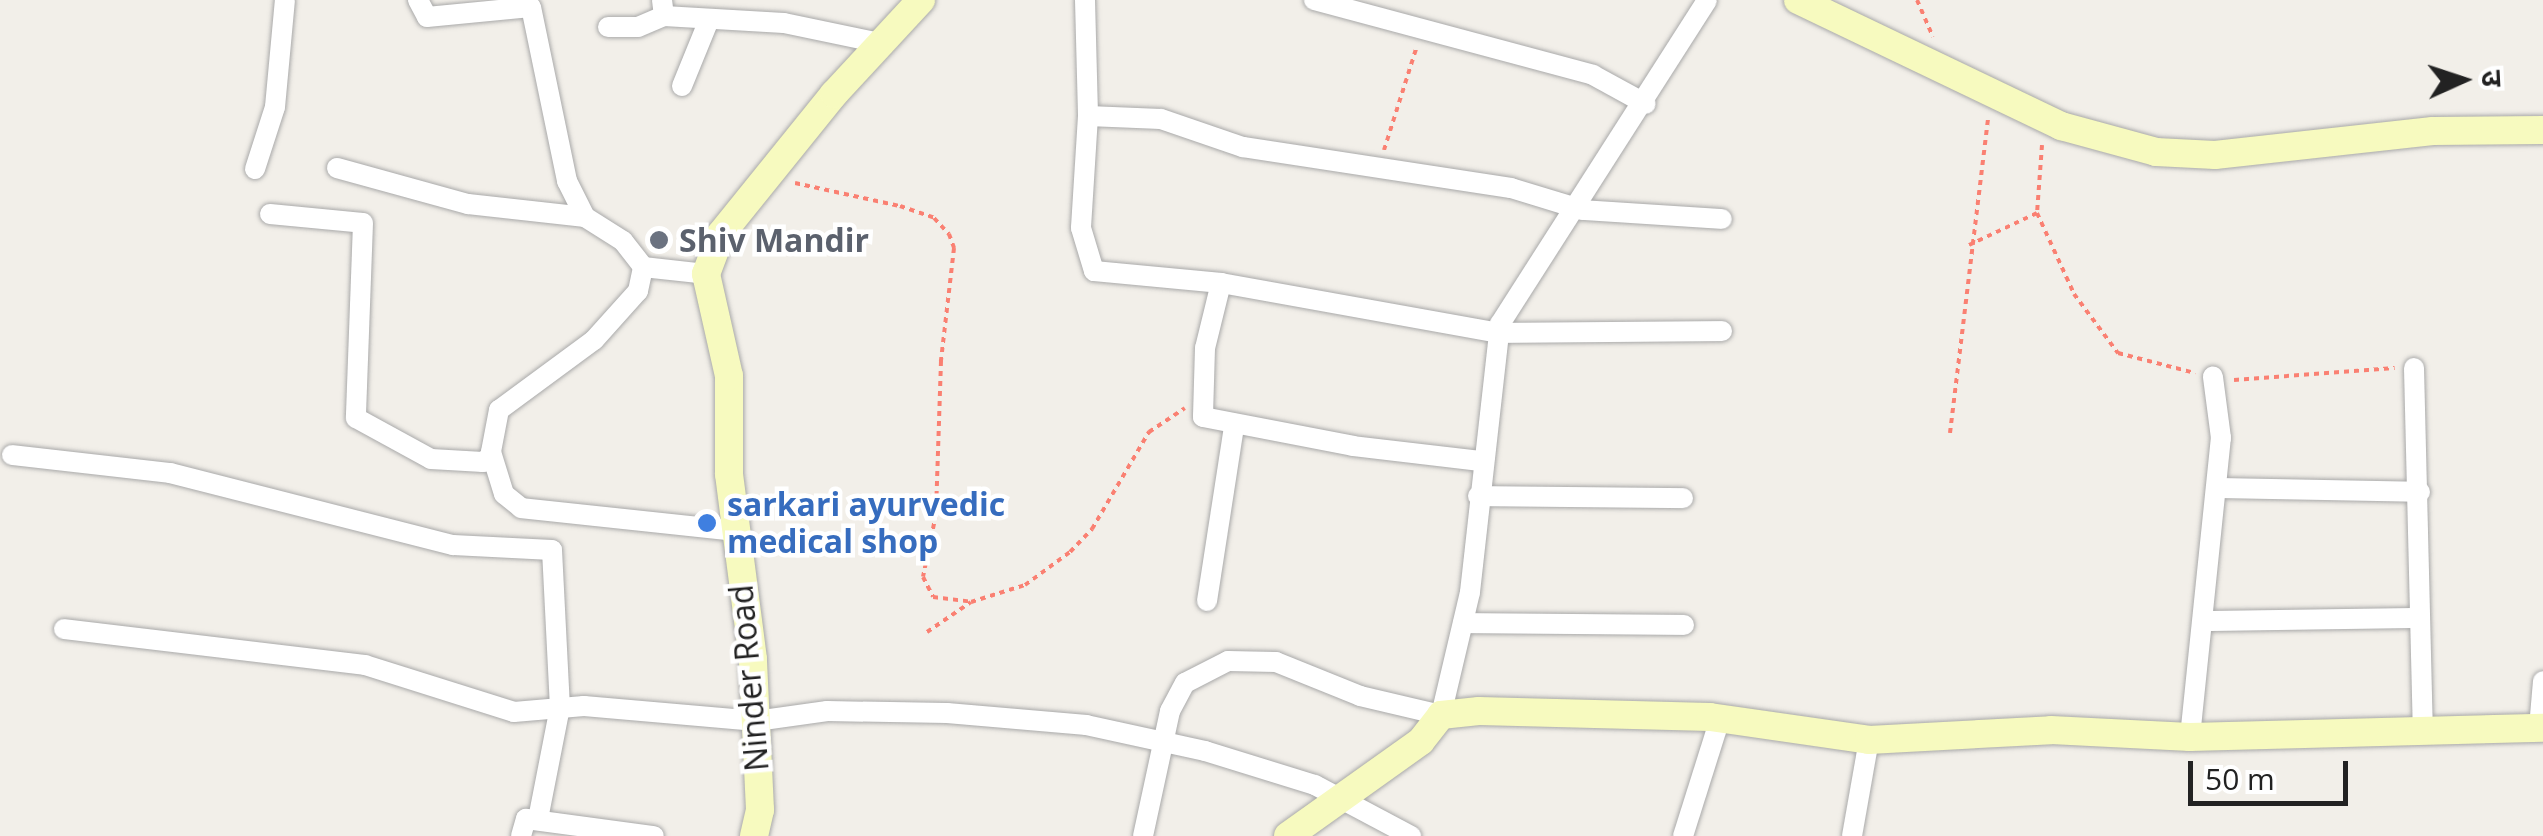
<!DOCTYPE html>
<meta charset="utf-8">
<style>
body{margin:0}
#map{position:relative;width:2543px;height:836px;overflow:hidden;background:#f2efe9;font-family:"Open Sans","Noto Sans Devanagari",sans-serif}
div>[style]{position:absolute}
.path>*{height:4px;margin-top:-2px;transform-origin:0;background:repeating-linear-gradient(90deg,#fa8072 0 5px,transparent 0 10px)}
.roads{filter:drop-shadow(0 0 2px #a9a9a9) drop-shadow(0 0 2px #a9a9a9)}
.street>*{height:20px;margin:-10px;padding:0 10px;transform-origin:10px;border-radius:10px;background:#fff}
.secondary>*{height:28px;margin:-14px;padding:0 14px;transform-origin:14px;border-radius:14px;background:#f7fabf}
.dots>*{width:28px;height:28px;translate:-50% -50%;box-sizing:border-box;border:5px solid #fff;border-radius:50%}
span{translate:-50% -50%;white-space:nowrap;text-align:center;line-height:1.15;-webkit-text-stroke:9px #fff;paint-order:stroke}
.worship-label{font-size:32px;color:#5b616d;font-weight:700}
.left{translate:0 -50%;text-align:left}
.shop-label{font-size:32px;color:#366cbe;font-weight:700}
.street-label{font-size:32px;color:#222}
.north{position:absolute;left:2413px;top:30px;width:100px;height:100px;-webkit-text-stroke:8px #fff;paint-order:stroke;rotate:87deg;font-size:28px;font-weight:700;line-height:40px;text-align:center;color:#222}
.north::after{content:'';display:block;margin:auto;width:35px;height:45px;background:#222;clip-path:polygon(50% 0,100% 100%,50% 72%,0 100%)}
.scale{position:absolute;left:2188px;top:761px;width:160px;height:45px;box-sizing:border-box;border:5px solid #222;border-top:0;padding-left:12px;font-size:30px;line-height:35px;white-space:nowrap;color:#222;-webkit-text-stroke:8px #fff;paint-order:stroke}
</style>
<div id="map">
<div class="path">
<i style="left:1917px;top:0;width:40px;rotate:66.6deg"></i>
<i style="left:2042px;top:145px;width:68px;rotate:94.2deg"></i>
<i style="left:2037px;top:213px;width:89px;rotate:65.4deg"></i>
<i style="left:2074px;top:294px;width:74px;rotate:53.3deg"></i>
<i style="left:2118px;top:353px;width:80px;rotate:14.6deg"></i>
<i style="left:1384px;top:150px;width:106px;rotate:-72.4deg"></i>
<i style="left:795px;top:183px;width:107px;rotate:12.4deg"></i>
<i style="left:900px;top:206px;width:36px;rotate:19deg"></i>
<i style="left:934px;top:218px;width:22px;rotate:47deg"></i>
<i style="left:949px;top:234px;width:15px;rotate:70deg"></i>
<i style="left:954px;top:248px;width:114px;rotate:96.6deg"></i>
<i style="left:941px;top:361px;width:153px;rotate:91.9deg"></i>
<i style="left:936px;top:514px;width:64px;rotate:101.7deg"></i>
<i style="left:923px;top:577px;width:22px;rotate:63deg"></i>
<i style="left:933px;top:597px;width:38px;rotate:7deg"></i>
<i style="left:1969px;top:245px;width:75px;rotate:-25.2deg"></i>
<i style="left:2234px;top:380px;width:161px;rotate:-4.3deg"></i>
<i style="left:1950px;top:433px;width:317px;rotate:-83.1deg"></i>
<i style="left:927px;top:632px;width:53px;rotate:-34.3deg"></i>
<i style="left:971px;top:602px;width:57px;rotate:-17.5deg"></i>
<i style="left:1025px;top:585px;width:56px;rotate:-36.3deg"></i>
<i style="left:1070px;top:552px;width:32px;rotate:-46deg"></i>
<i style="left:1092px;top:529px;width:113px;rotate:-59.6deg"></i>
<i style="left:1149px;top:432px;width:43px;rotate:-33.7deg"></i>
</div>
<div class="roads">
<div class="street">
<i style="left:418px;top:0;width:19px;rotate:62deg"></i>
<i style="left:427px;top:17px;width:104px;rotate:-5.5deg"></i>
<i style="left:531px;top:7px;width:178px;rotate:78.3deg"></i>
<i style="left:567px;top:181px;width:40px;rotate:63.4deg"></i>
<i style="left:662px;top:0;width:16px;rotate:83deg"></i>
<i style="left:664px;top:16px;width:120px;rotate:3.3deg"></i>
<i style="left:784px;top:23px;width:98px;rotate:11.8deg"></i>
<i style="left:1085px;top:0;width:116px;rotate:88.5deg"></i>
<i style="left:1088px;top:116px;width:73px;rotate:2.4deg"></i>
<i style="left:1161px;top:119px;width:87px;rotate:18.9deg"></i>
<i style="left:1243px;top:147px;width:271px;rotate:8.7deg"></i>
<i style="left:1511px;top:188px;width:75px;rotate:17deg"></i>
<i style="left:1583px;top:210px;width:139px;rotate:3.7deg"></i>
<i style="left:1314px;top:0;width:289px;rotate:15deg"></i>
<i style="left:1593px;top:75px;width:60px;rotate:28.7deg"></i>
<i style="left:608px;top:27px;width:30px"></i>
<i style="left:638px;top:27px;width:28px;rotate:-23deg"></i>
<i style="left:682px;top:86px;width:71px;rotate:-67.8deg"></i>
<i style="left:1088px;top:116px;width:112px;rotate:93.6deg"></i>
<i style="left:1081px;top:228px;width:45px;rotate:73.2deg"></i>
<i style="left:1094px;top:271px;width:128px;rotate:5.4deg"></i>
<i style="left:1221px;top:283px;width:282px;rotate:10.2deg"></i>
<i style="left:1499px;top:333px;width:223px;rotate:-0.5deg"></i>
<i style="left:337px;top:168px;width:136px;rotate:15.4deg"></i>
<i style="left:468px;top:204px;width:118px;rotate:6.3deg"></i>
<i style="left:585px;top:217px;width:45px;rotate:32.3deg"></i>
<i style="left:623px;top:241px;width:33px;rotate:52deg"></i>
<i style="left:643px;top:267px;width:63px;rotate:6.3deg"></i>
<i style="left:255px;top:169px;width:65px;rotate:-72.1deg"></i>
<i style="left:275px;top:107px;width:107px;rotate:-84.7deg"></i>
<i style="left:270px;top:214px;width:93px;rotate:5.5deg"></i>
<i style="left:363px;top:223px;width:195px;rotate:92.1deg"></i>
<i style="left:356px;top:418px;width:85px;rotate:28.7deg"></i>
<i style="left:431px;top:459px;width:52px;rotate:3.3deg"></i>
<i style="left:483px;top:462px;width:9px;rotate:-36deg"></i>
<i style="left:490px;top:457px;width:48px;rotate:-79.2deg"></i>
<i style="left:499px;top:410px;width:118px;rotate:-36.4deg"></i>
<i style="left:594px;top:340px;width:66px;rotate:-48.1deg"></i>
<i style="left:638px;top:291px;width:25px;rotate:-78deg"></i>
<i style="left:1221px;top:283px;width:67px;rotate:103.8deg"></i>
<i style="left:1205px;top:348px;width:69px;rotate:91.7deg"></i>
<i style="left:1203px;top:417px;width:153px;rotate:10.9deg"></i>
<i style="left:1353px;top:446px;width:129px;rotate:6.7deg"></i>
<i style="left:2414px;top:368px;width:362px;rotate:88.6deg"></i>
<i style="left:491px;top:452px;width:44px;rotate:72.8deg"></i>
<i style="left:504px;top:494px;width:22px;rotate:39deg"></i>
<i style="left:521px;top:508px;width:216px;rotate:6.1deg"></i>
<i style="left:12px;top:455px;width:159px;rotate:6.5deg"></i>
<i style="left:170px;top:473px;width:292px;rotate:14.3deg"></i>
<i style="left:453px;top:545px;width:99px;rotate:2.9deg"></i>
<i style="left:552px;top:550px;width:157px;rotate:87.1deg"></i>
<i style="left:560px;top:707px;width:114px;rotate:101.1deg"></i>
<i style="left:2216px;top:488px;width:204px;rotate:1.1deg"></i>
<i style="left:1478px;top:496px;width:205px;rotate:0.6deg"></i>
<i style="left:1207px;top:601px;width:176px;rotate:-81.2deg"></i>
<i style="left:2204px;top:621px;width:216px;rotate:-0.8deg"></i>
<i style="left:1463px;top:623px;width:221px;rotate:0.5deg"></i>
<i style="left:64px;top:629px;width:303px;rotate:6.8deg"></i>
<i style="left:365px;top:665px;width:156px;rotate:17.5deg"></i>
<i style="left:514px;top:712px;width:70px;rotate:-4.9deg"></i>
<i style="left:584px;top:706px;width:173px;rotate:5deg"></i>
<i style="left:756px;top:721px;width:72px;rotate:-8deg"></i>
<i style="left:827px;top:711px;width:120px;rotate:1deg"></i>
<i style="left:947px;top:713px;width:140px;rotate:4.9deg"></i>
<i style="left:1086px;top:725px;width:122px;rotate:12.3deg"></i>
<i style="left:1205px;top:751px;width:115px;rotate:17.2deg"></i>
<i style="left:1315px;top:785px;width:109px;rotate:28deg"></i>
<i style="left:2539px;top:728px;width:47px;rotate:-85.1deg"></i>
<i style="left:2190px;top:737px;width:301px;rotate:-84.1deg"></i>
<i style="left:2221px;top:438px;width:62px;rotate:-97.5deg"></i>
<i style="left:521px;top:836px;width:18px;rotate:-74deg"></i>
<i style="left:526px;top:819px;width:129px;rotate:7.6deg"></i>
<i style="left:1143px;top:836px;width:128px;rotate:-77.8deg"></i>
<i style="left:1170px;top:711px;width:32px;rotate:-62deg"></i>
<i style="left:1185px;top:683px;width:48px;rotate:-27.1deg"></i>
<i style="left:1228px;top:661px;width:48px;rotate:1.2deg"></i>
<i style="left:1276px;top:662px;width:91px;rotate:22deg"></i>
<i style="left:1360px;top:696px;width:83px;rotate:13.2deg"></i>
<i style="left:1441px;top:715px;width:126px;rotate:-76.7deg"></i>
<i style="left:1470px;top:592px;width:270px;rotate:-83.6deg"></i>
<i style="left:1500px;top:324px;width:384px;rotate:-57.4deg"></i>
<i style="left:1683px;top:836px;width:123px;rotate:-72.5deg"></i>
<i style="left:1852px;top:836px;width:97px;rotate:-80deg"></i>
</div>
<div class="secondary">
<i style="left:1798px;top:0;width:292px;rotate:25.6deg"></i>
<i style="left:2061px;top:126px;width:98px;rotate:15.3deg"></i>
<i style="left:2156px;top:152px;width:59px;rotate:2.9deg"></i>
<i style="left:2215px;top:155px;width:219px;rotate:-6.3deg"></i>
<i style="left:2433px;top:131px;width:110px;rotate:-0.5deg"></i>
<i style="left:754px;top:836px;width:27px;rotate:-77deg"></i>
<i style="left:760px;top:810px;width:151px;rotate:-92.7deg"></i>
<i style="left:753px;top:659px;width:187px;rotate:-97.4deg"></i>
<i style="left:729px;top:474px;width:98px;rotate:-90deg"></i>
<i style="left:729px;top:376px;width:105px;rotate:-102.7deg"></i>
<i style="left:706px;top:274px;width:43px;rotate:-69.4deg"></i>
<i style="left:721px;top:234px;width:180px;rotate:-51.1deg"></i>
<i style="left:834px;top:94px;width:128px;rotate:-47.2deg"></i>
<i style="left:1288px;top:836px;width:163px;rotate:-35.5deg"></i>
<i style="left:1421px;top:741px;width:33px;rotate:-52deg"></i>
<i style="left:1441px;top:715px;width:38px;rotate:-6deg"></i>
<i style="left:1479px;top:711px;width:231px;rotate:1.5deg"></i>
<i style="left:1710px;top:717px;width:161px;rotate:8.2deg"></i>
<i style="left:1869px;top:740px;width:182px;rotate:-3.1deg"></i>
<i style="left:2051px;top:730px;width:139px;rotate:2.9deg"></i>
<i style="left:2190px;top:737px;width:353px;rotate:-1.5deg"></i>
</div>
</div>
<div class="dots">
<i style="left:659px;top:240px;background:#6b7280"></i>
<i style="left:707px;top:523px;background:#3f7fe0"></i>
</div>
<div class="worship-label">
<span class="left" style="left:679px;top:240px">Shiv Mandir</span>
</div>
<div class="shop-label">
<span class="left" style="left:727px;top:523px">sarkari ayurvedic<br>medical shop</span>
</div>
<div class="street-label">
<span style="left:749px;top:678px;rotate:-95deg">Ninder Road</span>
</div>
<div class="north">उ</div>
<div class="scale">50 m</div>
</div>
